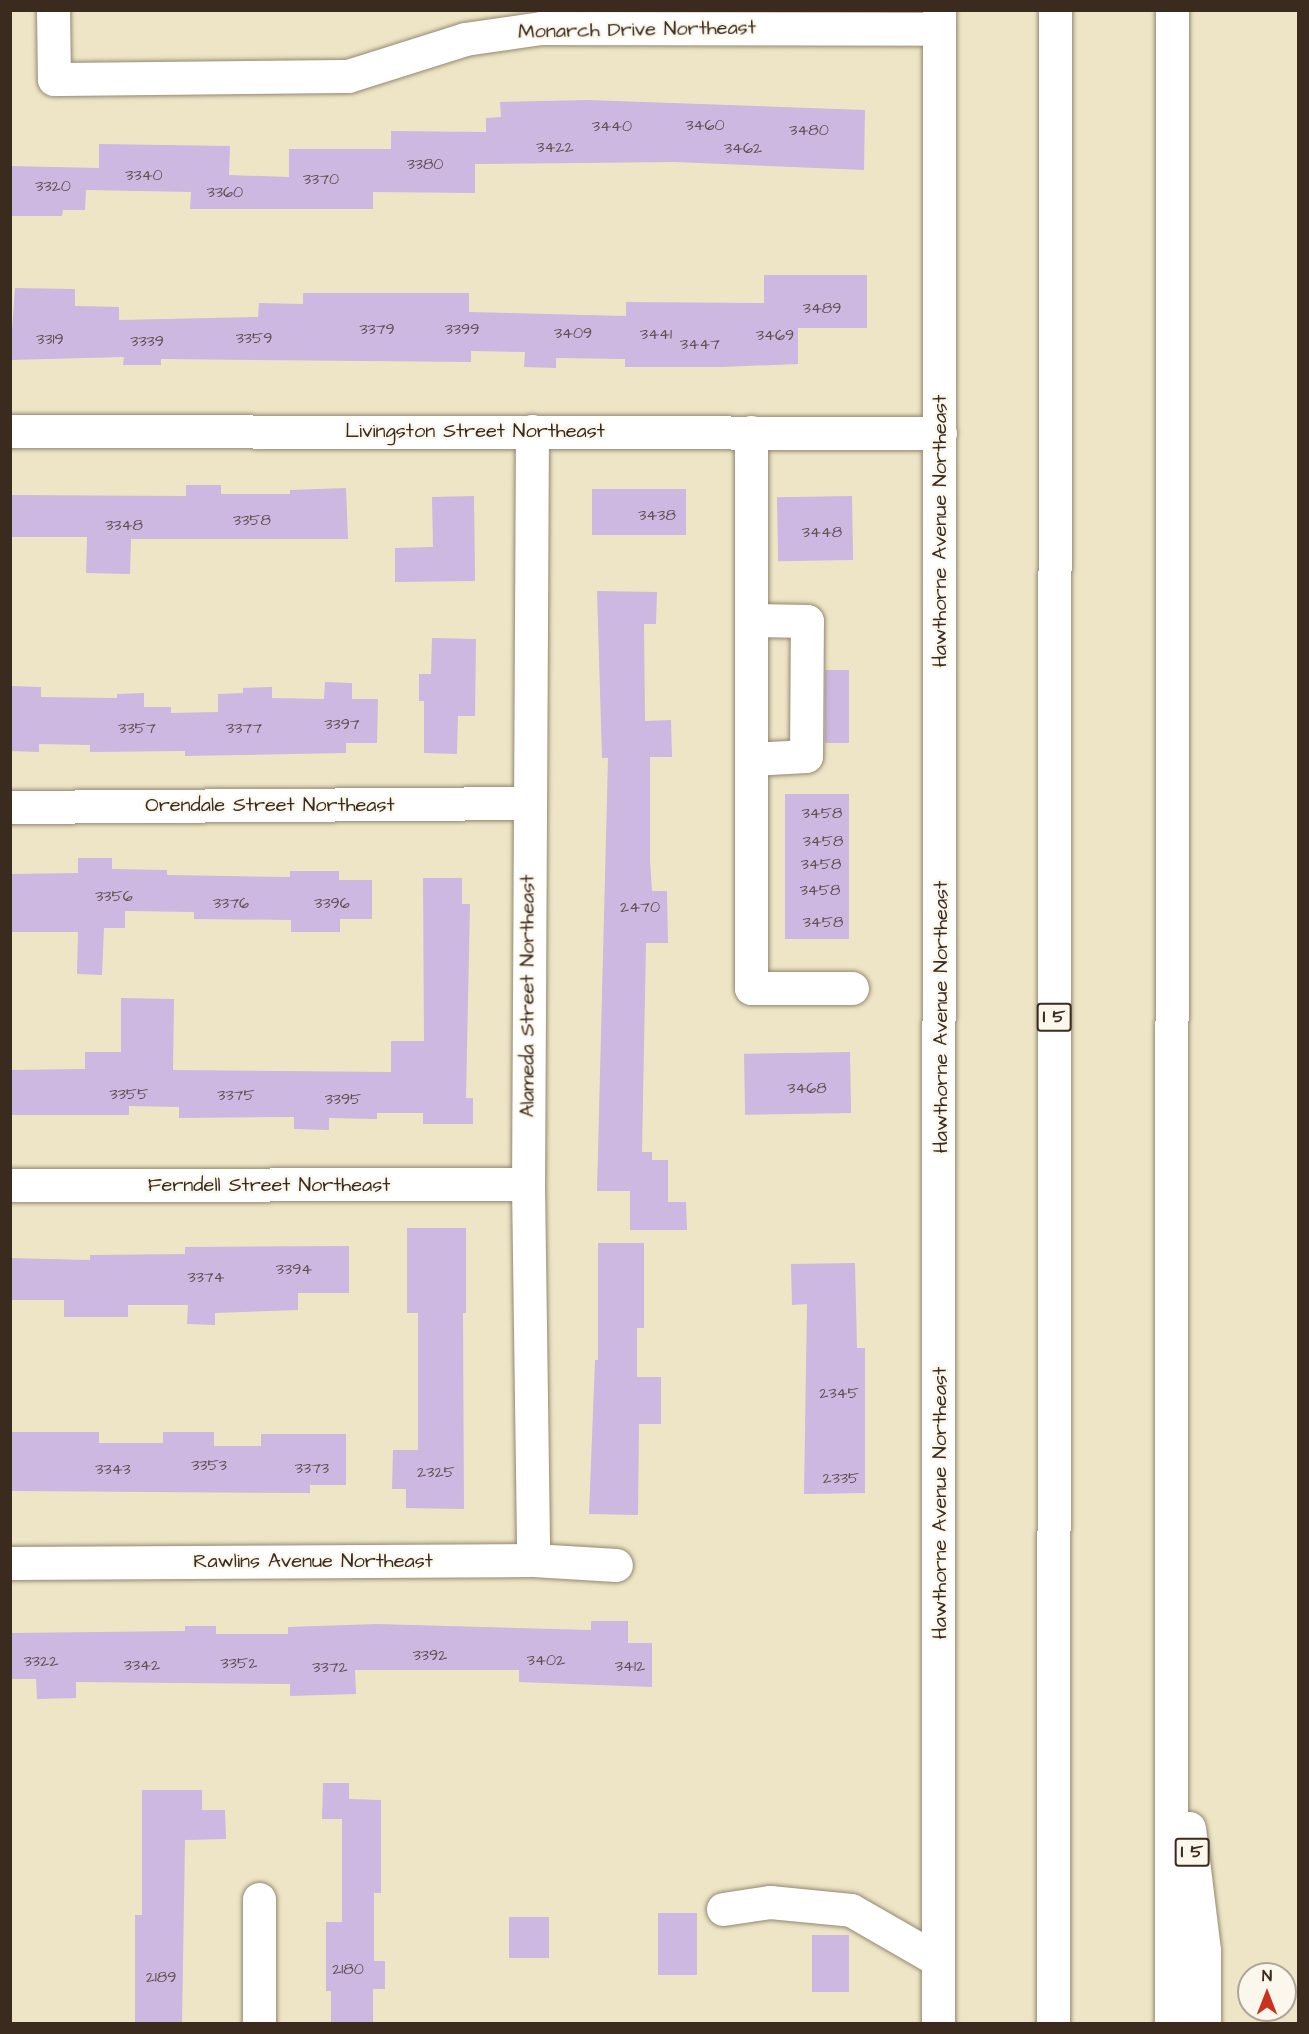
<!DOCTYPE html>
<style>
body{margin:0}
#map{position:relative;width:1309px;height:2034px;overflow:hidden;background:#eee5c6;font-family:"Architects Daughter",sans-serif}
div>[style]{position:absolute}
.building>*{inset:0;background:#ccb8e0;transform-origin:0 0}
.roads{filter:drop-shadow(0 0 2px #948872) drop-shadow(0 0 2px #948872)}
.minor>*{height:33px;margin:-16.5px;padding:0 16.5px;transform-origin:16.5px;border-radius:16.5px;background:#fff}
.major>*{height:33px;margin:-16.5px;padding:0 16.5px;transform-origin:16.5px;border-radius:16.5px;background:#fff}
.highway>*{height:33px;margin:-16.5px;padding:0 16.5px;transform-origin:16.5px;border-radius:16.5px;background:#fff}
span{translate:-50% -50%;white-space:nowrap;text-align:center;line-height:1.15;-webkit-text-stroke:4.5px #fbf7ec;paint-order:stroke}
.number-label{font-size:16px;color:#5f4e4e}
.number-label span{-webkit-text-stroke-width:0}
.shield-label span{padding:2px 4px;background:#fbf7ec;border:2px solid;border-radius:4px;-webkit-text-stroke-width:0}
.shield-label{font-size:18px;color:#3b2a1e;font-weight:700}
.street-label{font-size:20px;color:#3b2a1e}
.frame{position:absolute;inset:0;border:12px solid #3b2a1e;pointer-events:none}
.north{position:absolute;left:1237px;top:1962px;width:60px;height:60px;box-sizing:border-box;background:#fbf7ec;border:2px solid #aea59a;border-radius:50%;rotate:0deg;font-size:16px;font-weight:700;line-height:24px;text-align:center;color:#3b2a1e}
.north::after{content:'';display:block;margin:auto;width:21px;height:27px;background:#c8321e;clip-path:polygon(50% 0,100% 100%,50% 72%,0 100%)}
</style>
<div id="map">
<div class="building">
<i style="clip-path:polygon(588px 100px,865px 110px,864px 170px,675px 162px,475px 164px,475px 193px,373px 192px,373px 209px,190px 209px,191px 192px,86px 190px,85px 210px,63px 210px,62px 216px,10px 216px,10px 166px,99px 168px,99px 144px,230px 146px,229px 175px,289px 177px,289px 149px,391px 149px,391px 131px,486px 132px,486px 118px,501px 117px,500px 102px)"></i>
<i style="clip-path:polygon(764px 275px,867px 275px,867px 328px,798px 328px,798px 364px,722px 367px,625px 367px,625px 359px,556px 358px,556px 368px,524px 367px,525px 352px,471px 351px,471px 362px,161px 359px,161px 365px,123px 365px,124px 357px,10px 360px,15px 288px,75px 289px,75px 306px,119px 307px,119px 320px,258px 317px,259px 303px,303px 304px,303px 293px,469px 293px,469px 312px,626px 316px,626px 302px,764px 303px)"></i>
<i style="clip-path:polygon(186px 485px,221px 485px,221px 494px,290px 494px,290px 490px,346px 488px,348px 539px,131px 539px,130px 574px,86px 573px,87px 537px,10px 537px,10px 495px,186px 496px)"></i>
<i style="left:686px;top:489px;width:46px;height:94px;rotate:90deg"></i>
<i style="clip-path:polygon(474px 496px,475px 581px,395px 582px,395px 548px,433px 547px,432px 497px)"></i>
<i style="left:852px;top:496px;width:64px;height:75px;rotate:89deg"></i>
<i style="clip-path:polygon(597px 591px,657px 592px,656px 624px,644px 624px,645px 721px,671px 720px,672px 757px,650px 757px,650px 860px,652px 891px,667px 891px,668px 943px,646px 943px,642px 1152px,652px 1152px,652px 1160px,668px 1160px,668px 1202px,686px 1202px,687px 1230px,630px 1230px,630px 1191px,597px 1191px,608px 758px,602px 758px)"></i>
<i style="clip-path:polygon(432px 638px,476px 639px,475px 716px,458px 716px,457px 754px,424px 753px,424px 701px,419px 701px,419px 674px,431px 674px)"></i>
<i style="left:825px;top:670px;width:24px;height:73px"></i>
<i style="clip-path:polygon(325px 682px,352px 683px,352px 699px,378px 699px,377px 743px,346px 743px,346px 753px,185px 756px,185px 751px,90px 752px,90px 745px,39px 744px,39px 752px,10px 751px,10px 686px,41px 687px,41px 697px,117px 698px,117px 694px,144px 693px,144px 707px,171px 707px,171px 713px,218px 712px,218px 694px,243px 693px,243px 688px,272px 687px,272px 698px,324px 699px)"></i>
<i style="left:785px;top:794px;width:64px;height:145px"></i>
<i style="clip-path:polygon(78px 858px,112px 858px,112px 869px,167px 870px,167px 875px,290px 877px,290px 871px,339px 871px,339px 880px,372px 880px,372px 919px,340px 919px,340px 932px,291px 932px,291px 920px,194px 919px,194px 912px,125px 911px,125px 928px,104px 928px,102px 975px,77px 974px,78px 932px,10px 932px,10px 874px,78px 873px)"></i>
<i style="clip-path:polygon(423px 878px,462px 878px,462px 904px,470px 904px,466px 1098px,473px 1098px,473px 1124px,423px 1124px,423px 1113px,377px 1113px,377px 1119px,329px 1118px,329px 1130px,294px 1129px,294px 1117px,179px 1118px,179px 1107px,129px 1106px,129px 1115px,10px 1115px,10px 1070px,85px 1069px,85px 1052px,121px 1052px,121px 998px,174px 999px,173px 1070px,391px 1072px,391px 1041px,424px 1041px)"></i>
<i style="left:850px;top:1052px;width:61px;height:106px;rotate:89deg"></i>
<i style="clip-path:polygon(407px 1228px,466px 1228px,466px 1313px,463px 1313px,464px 1509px,406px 1508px,406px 1489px,392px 1489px,393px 1450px,418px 1450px,418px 1313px,407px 1313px)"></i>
<i style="clip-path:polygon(598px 1243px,644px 1243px,644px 1328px,637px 1328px,637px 1377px,661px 1377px,661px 1424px,639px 1424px,638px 1515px,589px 1514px,595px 1360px,598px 1360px)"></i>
<i style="clip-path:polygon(349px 1246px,349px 1293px,298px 1293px,298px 1310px,215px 1313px,215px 1325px,187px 1324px,188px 1305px,128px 1305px,128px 1317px,64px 1317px,64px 1300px,10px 1300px,10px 1258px,90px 1260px,90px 1255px,185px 1254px,185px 1247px)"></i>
<i style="clip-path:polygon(855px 1263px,857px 1348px,865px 1348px,865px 1493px,804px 1494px,807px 1304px,792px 1305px,791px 1264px)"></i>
<i style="clip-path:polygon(10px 1432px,99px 1432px,99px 1443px,163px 1443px,163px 1432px,214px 1432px,214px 1446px,261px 1446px,261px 1434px,346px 1434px,346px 1485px,310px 1485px,310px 1493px,10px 1491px)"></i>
<i style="clip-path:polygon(591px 1621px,628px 1621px,628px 1643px,652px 1643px,652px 1687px,519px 1682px,519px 1670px,355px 1670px,356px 1694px,290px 1696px,290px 1684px,76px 1682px,76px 1698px,37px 1699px,36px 1679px,10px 1679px,10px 1633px,185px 1631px,185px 1626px,216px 1626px,216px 1634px,288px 1634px,288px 1627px,377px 1624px,591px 1630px)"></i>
<i style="clip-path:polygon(323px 1783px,349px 1783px,349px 1799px,381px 1800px,381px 1893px,374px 1893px,374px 1961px,385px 1961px,385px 1989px,373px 1989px,373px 2024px,331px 2024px,331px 1991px,326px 1991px,326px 1922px,342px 1922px,342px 1819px,322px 1819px)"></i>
<i style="clip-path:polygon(142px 1790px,202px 1790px,202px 1810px,225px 1810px,226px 1839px,185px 1840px,182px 2024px,135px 2024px,135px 1915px,142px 1915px)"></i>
<i style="left:658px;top:1913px;width:39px;height:62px"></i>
<i style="left:509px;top:1917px;width:40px;height:41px"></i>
<i style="left:812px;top:1935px;width:37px;height:57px"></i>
</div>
<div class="roads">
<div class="minor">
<i style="left:53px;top:10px;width:69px;rotate:89.2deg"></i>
<i style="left:54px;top:79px;width:294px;rotate:-0.6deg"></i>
<i style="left:348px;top:76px;width:123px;rotate:-17.5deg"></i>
<i style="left:465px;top:39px;width:77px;rotate:-8.2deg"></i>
<i style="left:541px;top:28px;width:398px;rotate:0.1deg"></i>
<i style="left:10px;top:431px;width:930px;rotate:0.12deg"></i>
<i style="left:532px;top:431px;width:753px;rotate:90.3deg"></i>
<i style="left:528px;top:1184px;width:376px;rotate:89.2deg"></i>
<i style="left:751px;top:432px;width:556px;rotate:90deg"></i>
<i style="left:751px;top:988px;width:101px"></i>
<i style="left:752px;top:759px;width:54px;rotate:-3.2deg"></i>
<i style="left:806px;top:756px;width:135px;rotate:-89.6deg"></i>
<i style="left:807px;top:621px;width:53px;rotate:-178.9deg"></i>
<i style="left:10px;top:807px;width:519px;rotate:-0.44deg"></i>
<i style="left:10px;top:1185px;width:518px;rotate:-0.11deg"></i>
<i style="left:10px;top:1563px;width:523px;rotate:-0.33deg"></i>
<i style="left:533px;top:1560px;width:83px;rotate:3.4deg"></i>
<i style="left:723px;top:1909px;width:48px;rotate:-8.5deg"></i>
<i style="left:770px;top:1902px;width:81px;rotate:5.6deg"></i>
<i style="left:851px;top:1910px;width:100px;rotate:29.9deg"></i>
<i style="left:259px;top:2024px;width:125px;rotate:-90deg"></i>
</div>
<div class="major">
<i style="left:938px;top:2024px;width:2014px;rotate:-89.97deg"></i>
</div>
<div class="highway">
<i style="left:1189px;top:1828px;width:124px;rotate:83deg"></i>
<i style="left:1204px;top:1951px;width:73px;rotate:90deg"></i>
<i style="left:1053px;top:2024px;width:2014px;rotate:-89.94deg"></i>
<i style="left:1171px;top:2024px;width:2014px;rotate:-89.97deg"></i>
</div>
</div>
<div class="number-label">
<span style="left:705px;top:125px">3460</span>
<span style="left:612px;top:126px">3440</span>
<span style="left:809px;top:130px">3480</span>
<span style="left:555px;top:147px">3422</span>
<span style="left:743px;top:148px">3462</span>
<span style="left:425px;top:164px">3380</span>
<span style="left:144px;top:175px">3340</span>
<span style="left:321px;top:179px">3370</span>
<span style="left:53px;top:186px">3320</span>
<span style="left:225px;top:192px">3360</span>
<span style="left:822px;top:308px">3489</span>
<span style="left:377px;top:329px">3379</span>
<span style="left:462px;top:329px">3399</span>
<span style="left:573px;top:333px">3409</span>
<span style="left:656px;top:334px">3441</span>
<span style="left:775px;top:335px">3469</span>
<span style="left:254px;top:338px">3359</span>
<span style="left:50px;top:339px">3319</span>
<span style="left:147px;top:341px">3339</span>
<span style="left:700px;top:344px">3447</span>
<span style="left:657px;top:515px">3438</span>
<span style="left:252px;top:520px">3358</span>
<span style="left:124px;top:525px">3348</span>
<span style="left:822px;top:532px">3448</span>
<span style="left:342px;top:724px">3397</span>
<span style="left:137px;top:728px">3357</span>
<span style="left:244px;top:728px">3377</span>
<span style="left:822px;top:813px">3458</span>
<span style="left:823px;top:841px">3458</span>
<span style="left:821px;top:864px">3458</span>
<span style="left:820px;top:890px">3458</span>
<span style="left:114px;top:896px">3356</span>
<span style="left:231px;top:903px">3376</span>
<span style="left:332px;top:903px">3396</span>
<span style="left:640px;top:907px">2470</span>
<span style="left:823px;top:922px">3458</span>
<span style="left:807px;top:1088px">3468</span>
<span style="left:129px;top:1094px">3355</span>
<span style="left:236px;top:1095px">3375</span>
<span style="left:343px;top:1099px">3395</span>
<span style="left:294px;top:1269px">3394</span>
<span style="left:206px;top:1277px">3374</span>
<span style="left:839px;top:1393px">2345</span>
<span style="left:209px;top:1465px">3353</span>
<span style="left:312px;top:1468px">3373</span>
<span style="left:113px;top:1469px">3343</span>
<span style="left:436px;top:1472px">2325</span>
<span style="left:841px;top:1478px">2335</span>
<span style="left:430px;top:1655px">3392</span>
<span style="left:546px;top:1660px">3402</span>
<span style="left:41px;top:1661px">3322</span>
<span style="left:239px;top:1663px">3352</span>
<span style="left:142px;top:1665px">3342</span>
<span style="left:630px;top:1666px">3412</span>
<span style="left:330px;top:1667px">3372</span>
<span style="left:348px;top:1969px">2180</span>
<span style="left:161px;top:1977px">2189</span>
</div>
<div class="shield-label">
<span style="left:1054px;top:1017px">I 5</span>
<span style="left:1192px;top:1852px">I 5</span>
</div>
<div class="street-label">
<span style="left:637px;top:30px;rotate:-1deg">Monarch Drive Northeast</span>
<span style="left:475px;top:431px">Livingston Street Northeast</span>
<span style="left:940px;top:531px;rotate:-90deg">Hawthorne Avenue Northeast</span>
<span style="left:270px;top:805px">Orendale Street Northeast</span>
<span style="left:528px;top:996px;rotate:-90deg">Alameda Street Northeast</span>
<span style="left:941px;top:1017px;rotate:-90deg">Hawthorne Avenue Northeast</span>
<span style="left:269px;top:1185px">Ferndell Street Northeast</span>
<span style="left:940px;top:1503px;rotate:-90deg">Hawthorne Avenue Northeast</span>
<span style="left:313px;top:1561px">Rawlins Avenue Northeast</span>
</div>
<div class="frame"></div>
<div class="north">N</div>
</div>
